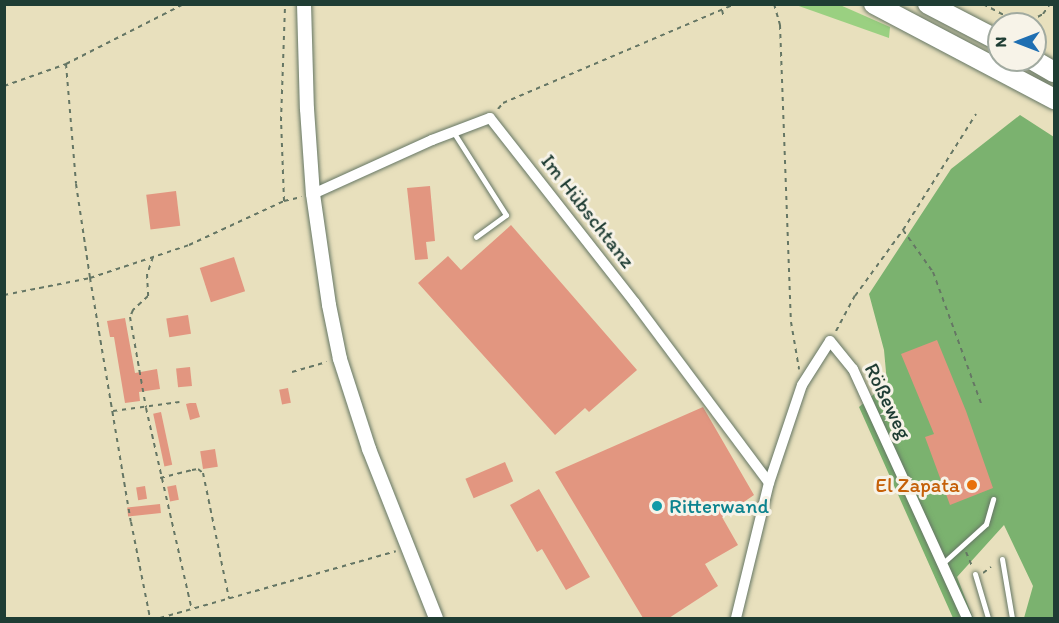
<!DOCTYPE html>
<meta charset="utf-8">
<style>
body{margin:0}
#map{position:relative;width:1059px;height:623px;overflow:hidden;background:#e8e0bd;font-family:Itim,sans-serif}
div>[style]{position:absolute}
.green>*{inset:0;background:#9ad081}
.forest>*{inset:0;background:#7bb26f}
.building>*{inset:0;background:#e29680;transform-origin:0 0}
.path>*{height:2px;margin-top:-1px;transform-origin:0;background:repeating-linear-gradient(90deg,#657664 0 4.5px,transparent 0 9px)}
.roads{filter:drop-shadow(0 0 2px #657664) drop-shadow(0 0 2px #657664)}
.service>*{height:5px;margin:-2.5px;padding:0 2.5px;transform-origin:2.5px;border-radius:2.5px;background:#fff}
.minor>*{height:10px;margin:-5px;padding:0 5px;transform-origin:5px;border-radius:5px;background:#fff}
.tertiary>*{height:14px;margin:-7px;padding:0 7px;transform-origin:7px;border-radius:7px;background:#fff}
.motorway>*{height:20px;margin:-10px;padding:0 10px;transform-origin:10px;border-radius:10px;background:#fff}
.dots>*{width:16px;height:16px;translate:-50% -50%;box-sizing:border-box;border:3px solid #f7f3e8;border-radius:50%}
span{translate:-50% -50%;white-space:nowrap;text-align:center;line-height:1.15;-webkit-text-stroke:6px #f7f3e8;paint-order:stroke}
.street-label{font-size:21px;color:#1f3d34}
.food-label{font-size:21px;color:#c56008}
.right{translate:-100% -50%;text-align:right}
.culture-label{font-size:21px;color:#0d838f}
.left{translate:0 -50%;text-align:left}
.frame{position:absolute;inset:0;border:6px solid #1f3d34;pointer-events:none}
.north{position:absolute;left:987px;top:12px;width:60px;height:60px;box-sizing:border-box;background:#f7f3e8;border:2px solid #a1aaa0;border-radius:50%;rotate:270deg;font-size:16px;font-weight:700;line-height:24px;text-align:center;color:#1f3d34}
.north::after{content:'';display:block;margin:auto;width:21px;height:27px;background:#1f6fb2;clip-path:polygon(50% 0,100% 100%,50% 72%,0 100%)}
</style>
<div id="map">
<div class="green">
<i style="clip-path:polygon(796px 5px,840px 5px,890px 27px,889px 38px)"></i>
</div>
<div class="forest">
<i style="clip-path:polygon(1020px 115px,1054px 137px,1054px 618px,1024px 618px,1033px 586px,1004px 525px,957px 577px,973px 618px,953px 618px,859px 407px,887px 383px,884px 350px,869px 294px,951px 169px)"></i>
</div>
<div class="building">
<i style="clip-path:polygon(430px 186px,435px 241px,426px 242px,428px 259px,415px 260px,407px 188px)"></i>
<i style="left:176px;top:191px;width:35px;height:30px;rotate:83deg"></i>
<i style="clip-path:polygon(511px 225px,637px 370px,589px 412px,585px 408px,555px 435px,418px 283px,448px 256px,461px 270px)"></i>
<i style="left:234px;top:257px;width:36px;height:36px;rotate:72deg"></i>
<i style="left:188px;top:315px;width:19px;height:22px;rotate:81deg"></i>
<i style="clip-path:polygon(125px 318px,135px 373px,157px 369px,160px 389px,139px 392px,140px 401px,125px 403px,114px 337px,110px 337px,107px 321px)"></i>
<i style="clip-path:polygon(937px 340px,966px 411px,993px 488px,950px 505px,925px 437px,934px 434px,901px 354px)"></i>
<i style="left:190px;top:367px;width:19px;height:14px;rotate:84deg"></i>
<i style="left:288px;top:388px;width:15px;height:9px;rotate:79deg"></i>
<i style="clip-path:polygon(190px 403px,196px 403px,200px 417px,190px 420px,186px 404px)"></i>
<i style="clip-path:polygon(703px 407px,754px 495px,722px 517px,738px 545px,705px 564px,718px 586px,669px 618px,643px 618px,555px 472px)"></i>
<i style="left:161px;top:412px;width:54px;height:8px;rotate:78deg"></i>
<i style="left:215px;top:449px;width:18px;height:15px;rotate:81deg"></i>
<i style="left:505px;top:462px;width:21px;height:43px;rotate:67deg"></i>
<i style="left:176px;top:485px;width:15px;height:9px;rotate:79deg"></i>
<i style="left:145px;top:486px;width:13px;height:9px;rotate:81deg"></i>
<i style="clip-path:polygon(539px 489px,590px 577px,566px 590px,542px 549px,537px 552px,510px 505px)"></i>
<i style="left:160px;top:504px;width:9px;height:33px;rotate:84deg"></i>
</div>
<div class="path">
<i style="left:774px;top:4px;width:22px;rotate:74deg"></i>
<i style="left:780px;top:25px;width:297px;rotate:87.9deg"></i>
<i style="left:791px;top:322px;width:48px;rotate:80.3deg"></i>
<i style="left:983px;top:4px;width:34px;rotate:28deg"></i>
<i style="left:1013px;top:20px;width:17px;rotate:3deg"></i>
<i style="left:1030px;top:21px;width:15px;rotate:-28deg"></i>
<i style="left:1043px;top:14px;width:12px;rotate:-55deg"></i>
<i style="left:722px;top:10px;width:8px;rotate:76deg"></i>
<i style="left:66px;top:64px;width:120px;rotate:85.2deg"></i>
<i style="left:76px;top:184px;width:95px;rotate:81.5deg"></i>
<i style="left:90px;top:278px;width:247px;rotate:80.5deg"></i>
<i style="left:131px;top:522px;width:98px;rotate:78.8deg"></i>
<i style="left:4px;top:86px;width:66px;rotate:-19.5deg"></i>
<i style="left:66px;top:64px;width:132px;rotate:-27deg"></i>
<i style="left:498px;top:109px;width:8px;rotate:-50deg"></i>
<i style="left:503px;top:103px;width:252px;rotate:-23.1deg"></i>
<i style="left:284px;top:201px;width:80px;rotate:-92.1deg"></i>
<i style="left:281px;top:121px;width:117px;rotate:-88deg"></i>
<i style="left:903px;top:230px;width:52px;rotate:54.5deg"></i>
<i style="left:933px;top:272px;width:140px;rotate:69.9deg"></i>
<i style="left:153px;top:257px;width:18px;rotate:109deg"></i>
<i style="left:147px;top:274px;width:22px;rotate:87deg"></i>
<i style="left:148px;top:296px;width:21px;rotate:137deg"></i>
<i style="left:133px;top:310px;width:8px;rotate:113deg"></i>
<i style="left:130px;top:317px;width:92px;rotate:80deg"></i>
<i style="left:146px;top:408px;width:207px;rotate:77.2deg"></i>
<i style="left:4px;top:295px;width:88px;rotate:-11.2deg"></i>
<i style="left:90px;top:278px;width:104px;rotate:-18.4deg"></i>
<i style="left:189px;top:245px;width:105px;rotate:-24.9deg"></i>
<i style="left:284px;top:201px;width:18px;rotate:-13deg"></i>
<i style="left:836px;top:331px;width:40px;rotate:-62deg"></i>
<i style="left:855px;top:296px;width:82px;rotate:-54deg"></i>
<i style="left:903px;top:230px;width:137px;rotate:-57.8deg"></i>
<i style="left:292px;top:372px;width:36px;rotate:-16deg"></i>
<i style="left:113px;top:411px;width:67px;rotate:-7.8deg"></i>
<i style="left:160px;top:478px;width:33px;rotate:-14deg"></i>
<i style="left:192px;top:470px;width:6px;rotate:-9deg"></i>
<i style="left:198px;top:469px;width:6px;rotate:39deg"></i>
<i style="left:203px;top:473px;width:128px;rotate:78.3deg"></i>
<i style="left:966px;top:552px;width:15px;rotate:67deg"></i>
<i style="left:983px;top:573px;width:10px;rotate:-37deg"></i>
<i style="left:160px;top:618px;width:245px;rotate:-15.8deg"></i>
</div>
<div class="roads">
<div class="service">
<i style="left:454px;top:133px;width:97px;rotate:57.6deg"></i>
<i style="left:506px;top:215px;width:37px;rotate:144deg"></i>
<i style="left:1002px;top:559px;width:60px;rotate:80.4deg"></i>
<i style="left:943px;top:563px;width:58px;rotate:-42.2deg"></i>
<i style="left:986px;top:524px;width:26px;rotate:-74deg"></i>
<i style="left:975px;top:574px;width:46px;rotate:73.5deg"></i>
</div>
<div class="minor">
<i style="left:313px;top:194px;width:131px;rotate:-24.4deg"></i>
<i style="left:432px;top:140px;width:62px;rotate:-20.8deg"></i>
<i style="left:490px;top:118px;width:235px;rotate:51.9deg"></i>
<i style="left:635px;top:303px;width:224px;rotate:53.3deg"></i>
<i style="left:736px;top:618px;width:139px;rotate:-76.3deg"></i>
<i style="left:769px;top:483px;width:103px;rotate:-71.4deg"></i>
<i style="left:802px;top:385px;width:52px;rotate:-57.5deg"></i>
<i style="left:830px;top:341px;width:36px;rotate:51deg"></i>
<i style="left:853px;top:369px;width:274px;rotate:65.4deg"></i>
</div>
<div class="tertiary">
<i style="left:304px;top:4px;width:105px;rotate:88.4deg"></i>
<i style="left:307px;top:109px;width:85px;rotate:86deg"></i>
<i style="left:313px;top:194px;width:112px;rotate:81.8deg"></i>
<i style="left:329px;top:305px;width:55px;rotate:78.5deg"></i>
<i style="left:340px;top:359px;width:95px;rotate:72.1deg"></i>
<i style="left:369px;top:449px;width:182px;rotate:68.4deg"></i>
</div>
<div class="motorway">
<i style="left:874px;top:4px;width:204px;rotate:27.8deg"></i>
<i style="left:928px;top:4px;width:80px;rotate:27.5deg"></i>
<i style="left:1033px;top:60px;width:24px;rotate:30deg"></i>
</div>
</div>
<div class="dots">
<i style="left:972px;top:485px;background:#e8710a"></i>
<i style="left:657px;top:506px;background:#0f9aa8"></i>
</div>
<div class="street-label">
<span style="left:588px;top:211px;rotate:52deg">Im Hübschtanz</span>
<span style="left:888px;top:401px;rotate:64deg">Rößeweg</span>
</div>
<div class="food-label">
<span class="right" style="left:960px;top:485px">El Zapata</span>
</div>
<div class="culture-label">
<span class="left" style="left:669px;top:506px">Ritterwand</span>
</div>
<div class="frame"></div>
<div class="north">N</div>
</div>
